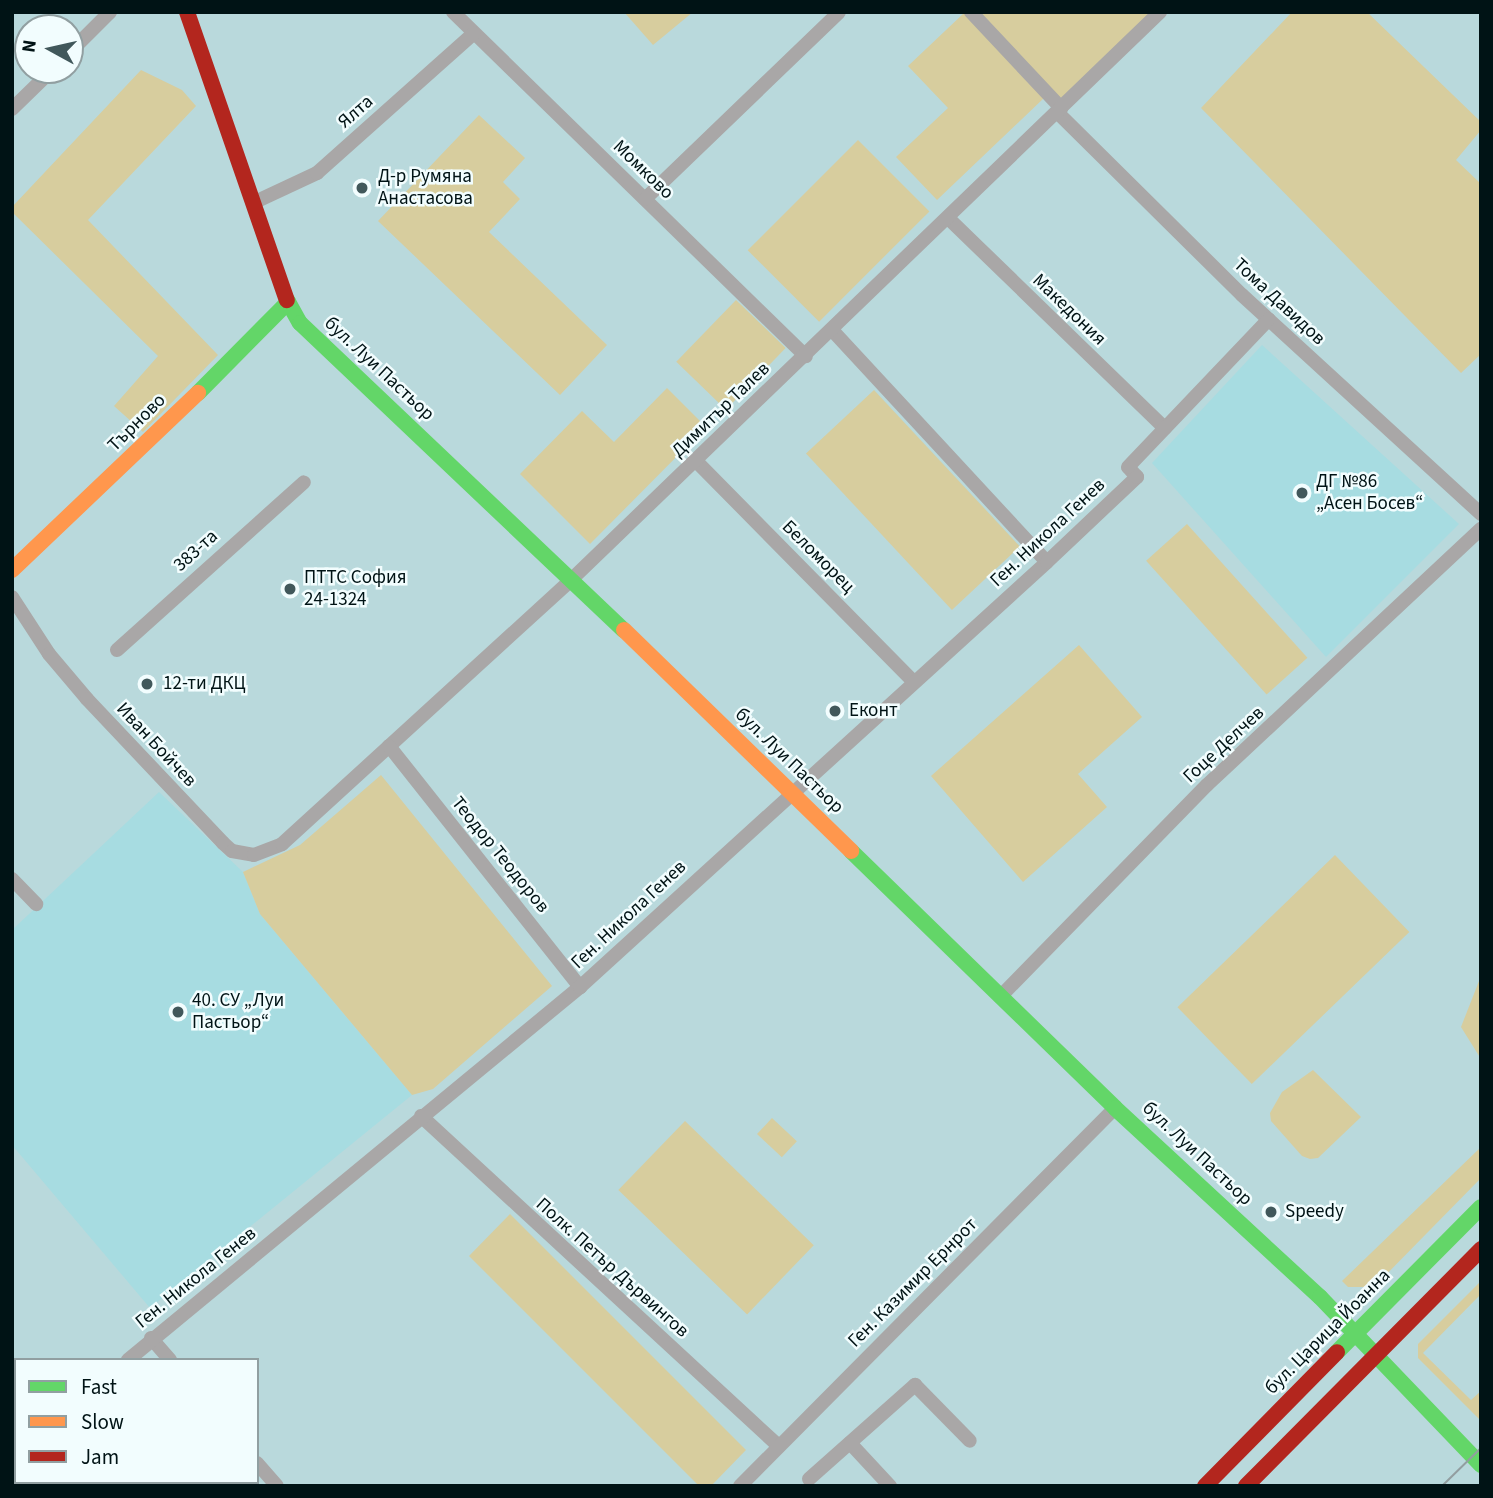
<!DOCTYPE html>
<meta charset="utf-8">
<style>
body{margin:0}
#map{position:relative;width:1493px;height:1498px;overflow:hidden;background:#b9d9dc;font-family:"Source Sans 3",sans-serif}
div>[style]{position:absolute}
.built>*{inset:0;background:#a7dce1}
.green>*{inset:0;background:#d7cd9e;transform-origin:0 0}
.street>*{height:14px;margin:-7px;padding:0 7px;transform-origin:7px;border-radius:7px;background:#a9a7a7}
.fast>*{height:16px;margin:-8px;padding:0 8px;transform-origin:8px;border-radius:8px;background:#63d668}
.slow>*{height:16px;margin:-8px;padding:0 8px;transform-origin:8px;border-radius:8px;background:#ff974d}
.jam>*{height:16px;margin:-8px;padding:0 8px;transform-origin:8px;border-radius:8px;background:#b3261e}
.tram>*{height:2px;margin:-1px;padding:0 1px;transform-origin:1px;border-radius:1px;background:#929ea0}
.dots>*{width:19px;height:19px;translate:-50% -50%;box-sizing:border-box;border:4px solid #f2fdfe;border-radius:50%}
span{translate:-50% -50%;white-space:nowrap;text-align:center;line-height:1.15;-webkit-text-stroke:5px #f2fdfe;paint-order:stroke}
.street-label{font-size:19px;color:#001315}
.poi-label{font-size:19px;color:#001315}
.left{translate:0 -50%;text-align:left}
.frame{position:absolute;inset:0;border:14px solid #001315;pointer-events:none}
.legend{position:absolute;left:14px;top:1358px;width:245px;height:126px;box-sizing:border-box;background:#f2fdfe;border:2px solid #919fa1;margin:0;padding:9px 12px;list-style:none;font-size:21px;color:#001315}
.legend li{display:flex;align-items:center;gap:14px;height:35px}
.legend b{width:35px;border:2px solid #919fa1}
.north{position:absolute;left:14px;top:14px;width:70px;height:70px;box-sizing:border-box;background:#f2fdfe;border:2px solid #919fa1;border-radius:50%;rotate:278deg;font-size:19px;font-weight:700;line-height:28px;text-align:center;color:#001315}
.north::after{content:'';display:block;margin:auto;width:24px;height:32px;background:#41585b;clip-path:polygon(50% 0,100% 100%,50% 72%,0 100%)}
</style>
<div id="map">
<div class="built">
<i style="clip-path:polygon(1262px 345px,1459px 524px,1326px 657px,1152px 463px)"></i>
<i style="clip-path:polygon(159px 792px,243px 872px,260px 914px,412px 1095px,150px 1308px,12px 1145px,12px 930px)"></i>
</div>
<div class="green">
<i style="clip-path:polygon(624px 12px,693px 12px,653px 45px)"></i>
<i style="clip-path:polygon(977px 12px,1152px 12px,1061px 100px)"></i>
<i style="clip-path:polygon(1292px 12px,1367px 12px,1481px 122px,1481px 130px,1456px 160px,1481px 184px,1481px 354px,1461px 373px,1201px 108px)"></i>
<i style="clip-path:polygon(964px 13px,1044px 98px,937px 200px,896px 157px,948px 108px,908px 66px)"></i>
<i style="clip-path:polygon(141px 70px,182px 90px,196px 106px,88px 220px,218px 355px,143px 432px,114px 406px,158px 356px,12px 212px,12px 207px)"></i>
<i style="clip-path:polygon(479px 115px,525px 158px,503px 182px,520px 199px,489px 232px,607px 345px,560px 395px,378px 221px)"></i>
<i style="left:858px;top:140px;width:101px;height:156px;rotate:45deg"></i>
<i style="left:736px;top:300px;width:69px;height:86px;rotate:44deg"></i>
<i style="clip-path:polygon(667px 388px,706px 427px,590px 544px,520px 474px,582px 411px,614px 442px)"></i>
<i style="left:874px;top:390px;width:214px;height:93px;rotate:47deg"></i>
<i style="left:1187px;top:524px;width:180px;height:55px;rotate:48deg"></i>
<i style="clip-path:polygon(1079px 645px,1142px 717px,1078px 774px,1107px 807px,1023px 882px,931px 776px)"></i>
<i style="clip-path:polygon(381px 775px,552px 986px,433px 1089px,412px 1095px,260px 914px,243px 872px,300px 845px)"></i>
<i style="left:1335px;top:855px;width:107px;height:219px;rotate:46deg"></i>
<i style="clip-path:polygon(1481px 976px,1481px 1059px,1461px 1027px)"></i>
<i style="clip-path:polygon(1313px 1070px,1361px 1117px,1318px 1158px,1310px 1159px,1302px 1156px,1271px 1121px,1270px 1113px,1282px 1092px)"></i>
<i style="left:772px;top:1118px;width:34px;height:22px;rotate:43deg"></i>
<i style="left:685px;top:1121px;width:179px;height:96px;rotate:44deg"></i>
<i style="clip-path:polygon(1481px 1147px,1481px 1178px,1374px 1287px,1348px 1287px,1342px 1281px)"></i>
<i style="clip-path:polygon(510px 1214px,746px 1450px,711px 1486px,699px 1486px,469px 1256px)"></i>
<i style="clip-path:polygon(1481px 1281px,1481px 1294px,1423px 1353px,1471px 1400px,1481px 1391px,1481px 1421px,1418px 1358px,1418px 1344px)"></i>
</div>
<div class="street">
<i style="left:453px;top:12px;width:493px;rotate:44.3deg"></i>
<i style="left:971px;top:12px;width:132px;rotate:46.8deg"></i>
<i style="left:70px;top:52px;width:57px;rotate:-45deg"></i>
<i style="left:12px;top:109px;width:56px;rotate:-44.3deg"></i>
<i style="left:1057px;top:112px;width:260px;rotate:44.7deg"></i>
<i style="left:1242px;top:295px;width:324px;rotate:42.5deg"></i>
<i style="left:645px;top:199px;width:269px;rotate:-43.9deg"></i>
<i style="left:253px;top:203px;width:71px;rotate:-25.1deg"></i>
<i style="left:317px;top:173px;width:210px;rotate:-41.7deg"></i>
<i style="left:948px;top:218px;width:302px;rotate:44.1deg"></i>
<i style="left:832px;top:330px;width:316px;rotate:47.2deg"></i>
<i style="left:696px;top:461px;width:308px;rotate:45.4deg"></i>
<i style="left:12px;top:597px;width:68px;rotate:57deg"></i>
<i style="left:49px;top:654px;width:59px;rotate:49.8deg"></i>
<i style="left:87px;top:699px;width:198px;rotate:46.6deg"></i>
<i style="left:223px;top:843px;width:12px;rotate:42deg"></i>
<i style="left:232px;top:851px;width:22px;rotate:10deg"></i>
<i style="left:254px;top:855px;width:30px;rotate:-21deg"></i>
<i style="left:282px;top:844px;width:393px;rotate:-42.4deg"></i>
<i style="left:572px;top:579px;width:817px;rotate:-43.96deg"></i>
<i style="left:117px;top:650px;width:251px;rotate:-41.9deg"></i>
<i style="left:389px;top:746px;width:308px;rotate:51.6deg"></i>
<i style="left:12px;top:879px;width:35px;rotate:46deg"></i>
<i style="left:1000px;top:997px;width:296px;rotate:-45.7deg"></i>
<i style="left:1207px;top:785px;width:375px;rotate:-43.1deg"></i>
<i style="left:421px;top:1116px;width:487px;rotate:42.7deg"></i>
<i style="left:151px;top:1338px;width:29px;rotate:49deg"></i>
<i style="left:128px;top:1360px;width:586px;rotate:-39.53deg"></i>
<i style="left:580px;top:987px;width:631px;rotate:-42.3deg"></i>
<i style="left:1047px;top:562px;width:124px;rotate:-43.4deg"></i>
<i style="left:1137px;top:477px;width:13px;rotate:-132deg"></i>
<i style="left:1128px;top:467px;width:204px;rotate:-46.4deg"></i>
<i style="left:850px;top:1443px;width:59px;rotate:47.1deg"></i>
<i style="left:12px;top:1454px;width:6px;rotate:45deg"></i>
<i style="left:257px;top:1463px;width:30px;rotate:49deg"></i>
<i style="left:809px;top:1479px;width:142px;rotate:-41.6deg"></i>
<i style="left:915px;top:1385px;width:78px;rotate:45.5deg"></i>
<i style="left:88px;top:1482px;width:6px;rotate:45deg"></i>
<i style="left:740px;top:1486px;width:532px;rotate:-45.23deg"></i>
</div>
<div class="fast">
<i style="left:287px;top:300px;width:26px;rotate:61deg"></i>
<i style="left:300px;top:323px;width:446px;rotate:43.5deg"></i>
<i style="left:198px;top:393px;width:128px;rotate:-45.3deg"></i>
<i style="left:851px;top:851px;width:368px;rotate:44.2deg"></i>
<i style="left:1115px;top:1108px;width:279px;rotate:42.7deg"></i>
<i style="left:1320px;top:1297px;width:233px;rotate:46.2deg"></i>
<i style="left:1337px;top:1352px;width:204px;rotate:-45.2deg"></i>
</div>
<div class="slow">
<i style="left:12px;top:570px;width:257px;rotate:-43.6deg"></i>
<i style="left:624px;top:630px;width:317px;rotate:44.2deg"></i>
</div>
<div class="jam">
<i style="left:187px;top:12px;width:305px;rotate:70.9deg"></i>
<i style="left:1205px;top:1486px;width:188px;rotate:-45.4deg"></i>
<i style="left:1246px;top:1486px;width:334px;rotate:-45.2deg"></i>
</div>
<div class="tram">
<i style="left:1442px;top:1486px;width:54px;rotate:-44.3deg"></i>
</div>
<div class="dots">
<i style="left:362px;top:188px;background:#41585b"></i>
<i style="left:1302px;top:493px;background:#41585b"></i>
<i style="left:290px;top:589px;background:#41585b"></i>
<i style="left:147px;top:684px;background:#41585b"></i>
<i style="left:835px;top:711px;background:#41585b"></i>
<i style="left:178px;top:1012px;background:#41585b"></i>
<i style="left:1271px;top:1212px;background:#41585b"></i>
</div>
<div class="street-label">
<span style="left:356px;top:112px;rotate:-41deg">Ялта</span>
<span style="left:643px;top:170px;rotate:44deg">Момково</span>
<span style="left:1279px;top:302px;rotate:43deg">Тома Давидов</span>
<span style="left:1069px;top:310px;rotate:44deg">Македония</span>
<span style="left:379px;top:369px;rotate:43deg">бул. Луи Пастьор</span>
<span style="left:721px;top:410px;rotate:-44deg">Димитър Талев</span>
<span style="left:137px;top:423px;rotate:-45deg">Търново</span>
<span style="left:1048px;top:533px;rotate:-43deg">Ген. Никола Генев</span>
<span style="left:196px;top:551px;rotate:-42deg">383-та</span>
<span style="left:818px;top:557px;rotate:45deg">Беломорец</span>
<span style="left:156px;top:745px;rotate:47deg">Иван Бойчев</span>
<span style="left:1224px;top:745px;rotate:-43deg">Гоце Делчев</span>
<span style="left:789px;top:761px;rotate:44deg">бул. Луи Пастьор</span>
<span style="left:500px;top:855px;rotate:51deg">Теодор Теодоров</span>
<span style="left:629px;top:915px;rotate:-43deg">Ген. Никола Генев</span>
<span style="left:1197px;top:1154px;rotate:43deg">бул. Луи Пастьор</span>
<span style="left:612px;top:1268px;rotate:42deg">Полк. Петър Дървингов</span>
<span style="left:196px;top:1278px;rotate:-39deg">Ген. Никола Генев</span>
<span style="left:913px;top:1283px;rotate:-45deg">Ген. Казимир Ернрот</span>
<span style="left:1328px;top:1332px;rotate:-45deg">бул. Царица Йоанна</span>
</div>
<div class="poi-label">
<span class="left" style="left:378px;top:188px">Д-р Румяна<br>Анастасова</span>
<span class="left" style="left:1316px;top:493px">ДГ №86<br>„Асен Босев“</span>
<span class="left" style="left:304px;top:589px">ПТТС София<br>24-1324</span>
<span class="left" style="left:163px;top:684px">12-ти ДКЦ</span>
<span class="left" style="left:849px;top:711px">Еконт</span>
<span class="left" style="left:192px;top:1012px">40. СУ „Луи<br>Пастьор“</span>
<span class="left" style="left:1285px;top:1212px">Speedy</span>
</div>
<div class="frame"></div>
<ul class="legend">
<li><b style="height:9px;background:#63d668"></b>Fast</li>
<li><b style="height:9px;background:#ff974d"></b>Slow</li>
<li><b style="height:9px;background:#b3261e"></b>Jam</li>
</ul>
<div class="north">N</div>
</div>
